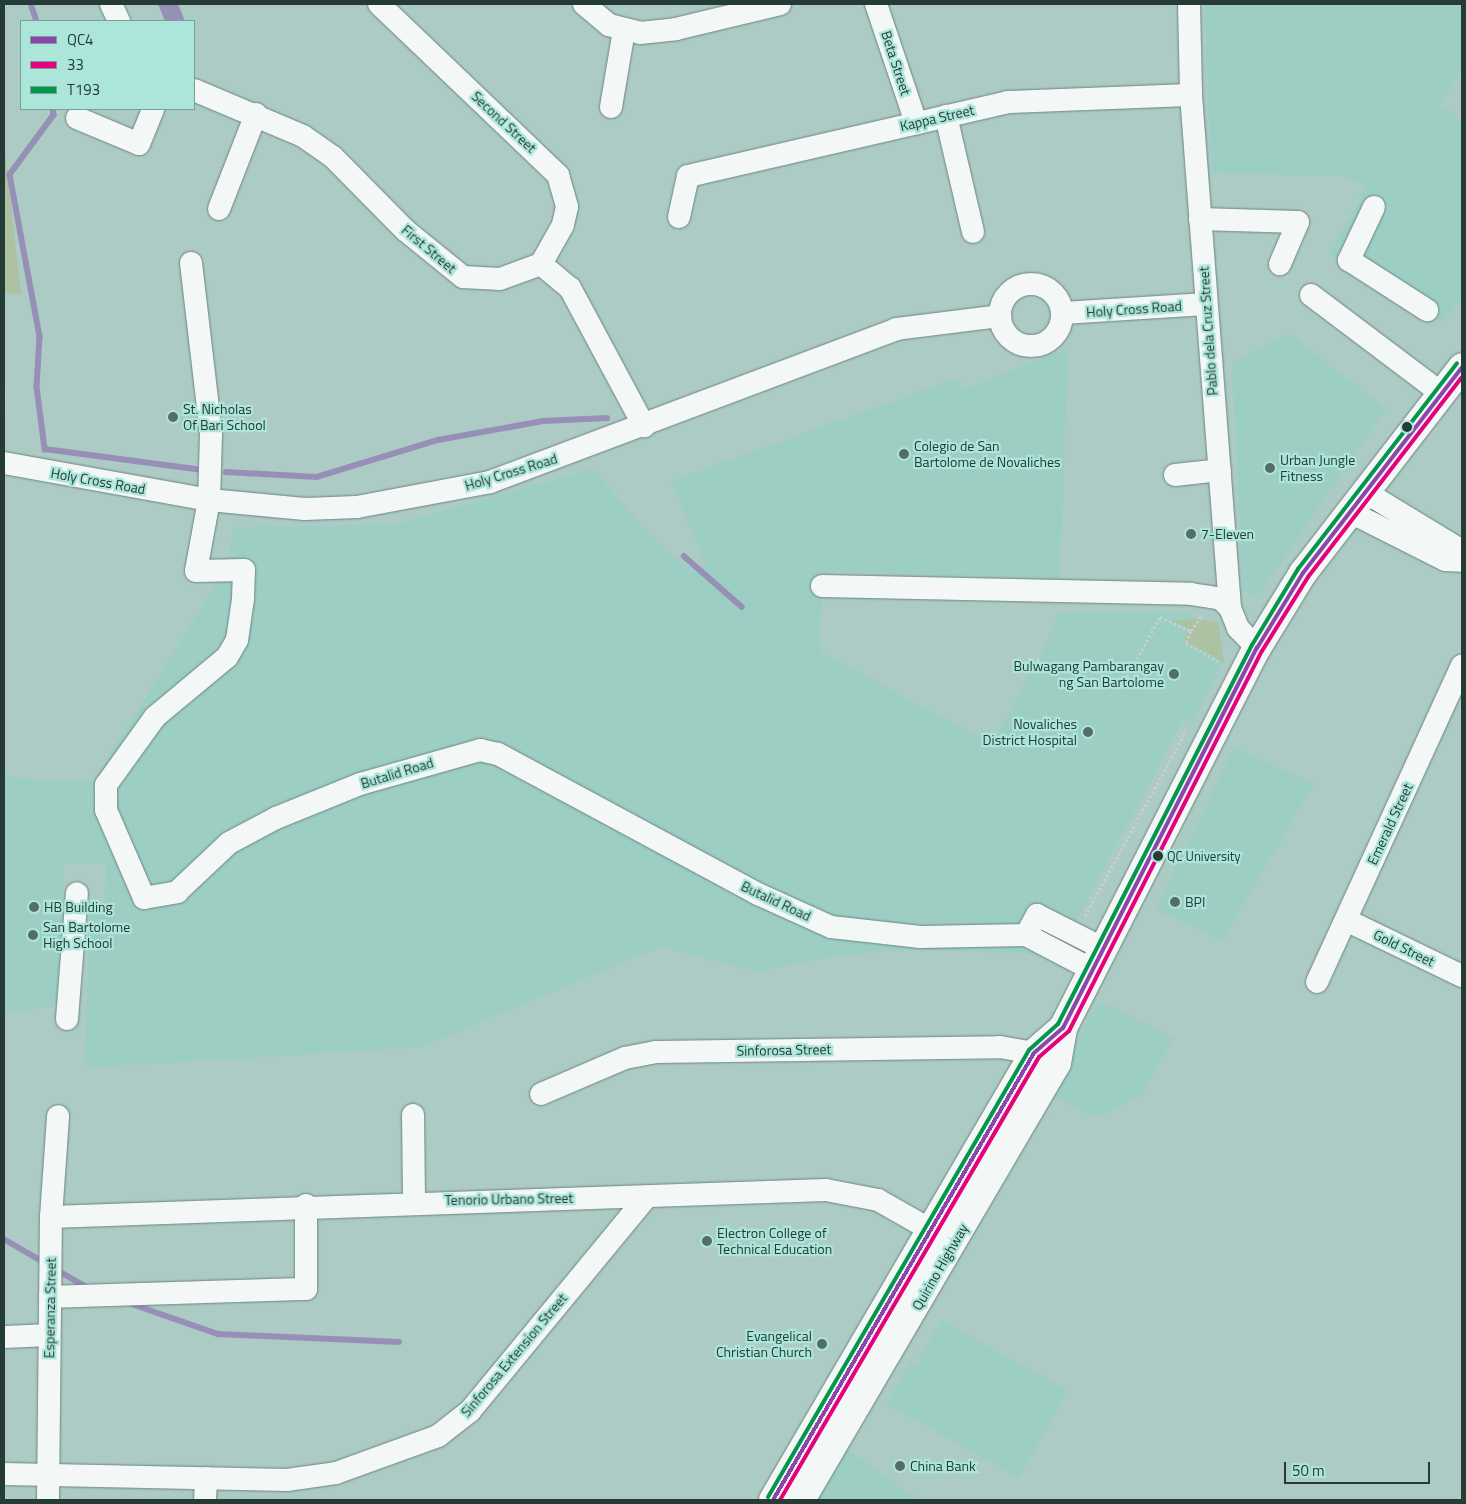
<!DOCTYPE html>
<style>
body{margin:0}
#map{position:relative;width:1466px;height:1504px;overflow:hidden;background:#adcbc5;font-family:"Titillium Web",sans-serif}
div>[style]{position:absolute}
.built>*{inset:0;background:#9ccec4}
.green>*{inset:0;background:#acc2a2}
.water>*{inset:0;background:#9690b6}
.stream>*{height:5.5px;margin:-2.75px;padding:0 2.75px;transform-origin:2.75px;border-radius:2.75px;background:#9690b6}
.path>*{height:3px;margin-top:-1.5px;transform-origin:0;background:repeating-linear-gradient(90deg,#c6d0ce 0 2.5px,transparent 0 5px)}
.roads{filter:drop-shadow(0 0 1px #6d8581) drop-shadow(0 0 1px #6d8581)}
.minor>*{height:22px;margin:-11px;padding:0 11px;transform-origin:11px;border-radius:11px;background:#f3f7f6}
.minor>.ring{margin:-11px;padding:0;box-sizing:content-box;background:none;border:22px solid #f3f7f6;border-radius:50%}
.major>*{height:28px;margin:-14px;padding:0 14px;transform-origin:14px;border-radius:14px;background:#f3f7f6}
.bus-1>*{height:4px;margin:-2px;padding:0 2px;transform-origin:2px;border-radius:2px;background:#8e44ad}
.bus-2>*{height:4px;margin:-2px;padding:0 2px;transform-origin:2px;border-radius:2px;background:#e5007d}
.bus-3>*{height:4px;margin:-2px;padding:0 2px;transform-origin:2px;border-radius:2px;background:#05964d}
.dots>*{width:14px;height:14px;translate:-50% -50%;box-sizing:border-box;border:2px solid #ace5da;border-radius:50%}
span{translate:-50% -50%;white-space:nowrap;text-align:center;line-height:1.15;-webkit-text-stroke:4.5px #ace5da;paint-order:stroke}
.bus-label{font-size:13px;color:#243b36}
.left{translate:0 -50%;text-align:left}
.street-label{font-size:14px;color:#243b36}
.poi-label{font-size:14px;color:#243b36}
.right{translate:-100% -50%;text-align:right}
.frame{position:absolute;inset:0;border:5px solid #243b36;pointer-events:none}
.legend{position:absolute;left:20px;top:20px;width:175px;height:90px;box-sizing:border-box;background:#ace5da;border:1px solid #76a198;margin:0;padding:6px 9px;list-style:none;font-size:15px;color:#243b36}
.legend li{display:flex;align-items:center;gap:10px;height:25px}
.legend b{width:25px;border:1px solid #76a198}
.scale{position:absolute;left:1284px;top:1462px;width:146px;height:22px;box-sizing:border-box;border:2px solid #243b36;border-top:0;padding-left:6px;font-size:15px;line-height:18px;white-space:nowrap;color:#243b36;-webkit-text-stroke:4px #ace5da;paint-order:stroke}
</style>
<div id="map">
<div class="built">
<i style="clip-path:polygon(1204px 4px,1462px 4px,1462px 70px,1440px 105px,1462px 121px,1462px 298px,1441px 323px,1329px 254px,1366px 187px,1344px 176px,1212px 173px)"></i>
<i style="clip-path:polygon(1289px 333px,1386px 409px,1258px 596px,1243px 591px,1232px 363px)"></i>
<i style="clip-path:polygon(1068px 348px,1060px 579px,823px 571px,820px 651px,991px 744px,1045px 647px,1058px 613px,1187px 611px,1195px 619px,1218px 622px,1224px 662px,1193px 722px,1184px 719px,1055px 960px,1029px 953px,901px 950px,830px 957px,758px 972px,660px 947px,421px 1047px,85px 1068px,89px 916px,105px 904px,106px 863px,64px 864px,59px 1005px,4px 1013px,4px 777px,93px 782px,228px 565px,233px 527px,397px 524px,593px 469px,661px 547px,685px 565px,707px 567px,671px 481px,961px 377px,962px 390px)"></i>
<i style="clip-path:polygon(1234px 747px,1314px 784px,1222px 940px,1156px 910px)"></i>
<i style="clip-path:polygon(1099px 1001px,1174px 1038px,1141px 1095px,1105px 1115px,1088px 1114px,1048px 1092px)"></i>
<i style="clip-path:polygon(941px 1320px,1068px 1391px,1019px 1478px,887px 1404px,910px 1363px,916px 1366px)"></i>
<i style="clip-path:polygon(844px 1447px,919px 1500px,813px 1500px)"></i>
</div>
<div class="green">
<i style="clip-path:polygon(4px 139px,21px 295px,4px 292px)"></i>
<i style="clip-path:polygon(1195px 619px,1218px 622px,1224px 662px,1184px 641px,1189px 629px,1172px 621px)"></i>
</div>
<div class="water">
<i style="clip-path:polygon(158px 4px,178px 4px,185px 21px,165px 21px)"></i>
</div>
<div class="stream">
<i style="left:31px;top:4px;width:18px;rotate:71deg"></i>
<i style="left:53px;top:109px;width:6px;rotate:81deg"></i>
<i style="left:54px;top:115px;width:74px;rotate:126.3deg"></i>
<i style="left:10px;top:175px;width:165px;rotate:79.5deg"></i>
<i style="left:40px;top:337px;width:50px;rotate:93.4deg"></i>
<i style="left:37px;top:387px;width:63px;rotate:82.6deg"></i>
<i style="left:45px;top:449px;width:159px;rotate:7.6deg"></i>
<i style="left:226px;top:472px;width:91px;rotate:3.1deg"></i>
<i style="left:317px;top:477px;width:127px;rotate:-17deg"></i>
<i style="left:438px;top:440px;width:108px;rotate:-10.2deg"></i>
<i style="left:544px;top:421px;width:63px;rotate:-2.7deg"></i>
<i style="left:684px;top:556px;width:77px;rotate:41.3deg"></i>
<i style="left:4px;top:1239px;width:48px;rotate:30.3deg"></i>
<i style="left:57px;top:1270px;width:36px;rotate:30deg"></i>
<i style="left:132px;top:1304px;width:91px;rotate:19.2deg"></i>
<i style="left:218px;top:1334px;width:181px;rotate:2.5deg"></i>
</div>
<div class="path">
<i style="left:4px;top:387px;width:26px;rotate:90deg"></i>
<i style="left:1160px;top:617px;width:34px;rotate:24deg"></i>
<i style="left:1191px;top:631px;width:13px;rotate:113deg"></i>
<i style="left:1186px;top:643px;width:40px;rotate:29.7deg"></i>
<i style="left:1191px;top:631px;width:18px;rotate:-56deg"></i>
<i style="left:1125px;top:681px;width:75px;rotate:-61.4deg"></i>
<i style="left:1085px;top:916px;width:211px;rotate:-61.4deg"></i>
</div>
<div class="roads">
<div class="minor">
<i style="left:111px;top:4px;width:19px;rotate:65deg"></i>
<i style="left:379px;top:4px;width:248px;rotate:43.7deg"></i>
<i style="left:558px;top:175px;width:33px;rotate:74deg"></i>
<i style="left:567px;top:207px;width:18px;rotate:103deg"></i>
<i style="left:563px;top:225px;width:45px;rotate:119.4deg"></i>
<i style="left:584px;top:4px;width:33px;rotate:40deg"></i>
<i style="left:609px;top:25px;width:32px;rotate:14deg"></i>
<i style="left:640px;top:33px;width:36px;rotate:-6deg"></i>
<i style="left:676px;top:29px;width:107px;rotate:-13.5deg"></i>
<i style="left:876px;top:4px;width:126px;rotate:71.4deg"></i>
<i style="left:1189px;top:4px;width:91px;rotate:88.7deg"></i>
<i style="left:1191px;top:95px;width:514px;rotate:85.65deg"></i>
<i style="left:1230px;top:608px;width:22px;rotate:68deg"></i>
<i style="left:1238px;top:628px;width:28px;rotate:46deg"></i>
<i style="left:194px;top:90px;width:118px;rotate:22.9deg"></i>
<i style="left:303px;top:136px;width:37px;rotate:35deg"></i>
<i style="left:333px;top:157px;width:103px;rotate:45.4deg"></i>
<i style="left:405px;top:230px;width:75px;rotate:39deg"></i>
<i style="left:463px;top:277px;width:37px;rotate:3deg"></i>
<i style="left:500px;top:279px;width:44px;rotate:-20.1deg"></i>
<i style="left:611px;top:107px;width:78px;rotate:-80.4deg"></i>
<i style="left:946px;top:116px;width:119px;rotate:76.9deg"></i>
<i style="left:77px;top:118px;width:67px;rotate:22.8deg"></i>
<i style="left:139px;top:144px;width:38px;rotate:-68deg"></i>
<i style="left:1374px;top:207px;width:59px;rotate:115.3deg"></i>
<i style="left:1349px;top:260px;width:93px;rotate:32.7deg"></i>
<i style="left:219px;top:209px;width:102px;rotate:-68.7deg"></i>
<i style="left:679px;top:217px;width:42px;rotate:-77.6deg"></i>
<i style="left:688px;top:176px;width:328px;rotate:-13deg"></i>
<i style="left:1008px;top:102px;width:183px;rotate:-2.2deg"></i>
<i style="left:1200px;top:219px;width:98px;rotate:1.8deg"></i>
<i style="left:1298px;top:222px;width:46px;rotate:113.2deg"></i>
<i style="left:191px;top:263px;width:172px;rotate:83.3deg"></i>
<i style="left:211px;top:434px;width:66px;rotate:91.7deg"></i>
<i style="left:209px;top:500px;width:72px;rotate:100.4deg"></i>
<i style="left:196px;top:571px;width:48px;rotate:-1.2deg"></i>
<i style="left:244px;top:570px;width:29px;rotate:92deg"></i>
<i style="left:243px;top:599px;width:41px;rotate:98.3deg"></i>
<i style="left:237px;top:640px;width:20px;rotate:120deg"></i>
<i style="left:227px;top:657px;width:94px;rotate:140.2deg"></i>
<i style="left:155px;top:717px;width:84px;rotate:125.8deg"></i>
<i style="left:106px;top:785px;width:25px;rotate:90deg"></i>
<i style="left:106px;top:810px;width:96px;rotate:66.6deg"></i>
<i style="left:144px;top:898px;width:34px;rotate:-10deg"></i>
<i style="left:177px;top:892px;width:71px;rotate:-43.3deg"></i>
<i style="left:229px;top:843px;width:53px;rotate:-28deg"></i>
<i style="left:276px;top:818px;width:91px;rotate:-22deg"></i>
<i style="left:360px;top:784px;width:125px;rotate:-15.8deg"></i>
<i style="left:480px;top:750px;width:18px;rotate:13deg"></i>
<i style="left:498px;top:754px;width:295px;rotate:28.3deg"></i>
<i style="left:758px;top:894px;width:80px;rotate:24.3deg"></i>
<i style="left:831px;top:927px;width:90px;rotate:6.4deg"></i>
<i style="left:920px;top:937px;width:106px;rotate:-1.1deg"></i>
<i style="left:1026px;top:935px;width:76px;rotate:27.6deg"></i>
<i style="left:541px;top:264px;width:38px;rotate:40deg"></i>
<i style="left:570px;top:288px;width:157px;rotate:61.8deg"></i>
<i class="ring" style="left:1000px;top:284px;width:40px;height:40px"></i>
<i style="left:1311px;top:295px;width:163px;rotate:37deg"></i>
<i style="left:1063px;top:313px;width:143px;rotate:-3.6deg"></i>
<i style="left:4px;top:463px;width:208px;rotate:10.2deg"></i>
<i style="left:209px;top:500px;width:96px;rotate:5.4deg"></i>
<i style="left:305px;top:509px;width:52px;rotate:-2.2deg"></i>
<i style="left:357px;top:507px;width:135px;rotate:-10.6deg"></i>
<i style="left:490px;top:482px;width:434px;rotate:-20.6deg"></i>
<i style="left:896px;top:329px;width:105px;rotate:-7.1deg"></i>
<i style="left:1175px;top:475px;width:45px;rotate:-6.3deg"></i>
<i style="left:1365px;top:492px;width:114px;rotate:31.3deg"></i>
<i style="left:1350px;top:512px;width:106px;rotate:26.8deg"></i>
<i style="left:1445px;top:560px;width:17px;rotate:3deg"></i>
<i style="left:822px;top:586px;width:369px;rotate:1.2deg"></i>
<i style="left:1191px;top:594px;width:30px;rotate:9deg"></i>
<i style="left:1221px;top:599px;width:13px;rotate:45deg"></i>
<i style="left:1346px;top:920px;width:129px;rotate:25.8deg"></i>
<i style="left:1026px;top:935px;width:23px;rotate:-61deg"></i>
<i style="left:1037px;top:915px;width:75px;rotate:26.9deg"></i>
<i style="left:1317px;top:982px;width:348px;rotate:-65.4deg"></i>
<i style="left:67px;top:1019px;width:126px;rotate:-85.5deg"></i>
<i style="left:541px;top:1094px;width:91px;rotate:-23.2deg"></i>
<i style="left:625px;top:1058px;width:32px;rotate:-11deg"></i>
<i style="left:656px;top:1052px;width:344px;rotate:-0.8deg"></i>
<i style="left:1000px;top:1047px;width:35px;rotate:10deg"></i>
<i style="left:413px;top:1115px;width:86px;rotate:89.3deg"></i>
<i style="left:51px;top:1217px;width:775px;rotate:-2deg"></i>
<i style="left:826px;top:1190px;width:53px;rotate:10.9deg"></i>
<i style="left:878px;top:1200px;width:77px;rotate:29.6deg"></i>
<i style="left:50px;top:1297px;width:256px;rotate:-1.8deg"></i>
<i style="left:306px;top:1289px;width:84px;rotate:-90deg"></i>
<i style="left:4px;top:1337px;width:45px;rotate:-2.5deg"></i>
<i style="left:4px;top:1474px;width:283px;rotate:1.2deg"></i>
<i style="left:287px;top:1480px;width:49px;rotate:-8.1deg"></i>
<i style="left:336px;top:1473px;width:109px;rotate:-19.9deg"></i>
<i style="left:438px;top:1436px;width:41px;rotate:-38deg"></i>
<i style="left:470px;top:1411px;width:278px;rotate:-50.5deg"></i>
<i style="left:48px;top:1500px;width:283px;rotate:-89.4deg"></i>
<i style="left:51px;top:1217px;width:101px;rotate:-86deg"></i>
<i style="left:205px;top:1500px;width:22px;rotate:-87deg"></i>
</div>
<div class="major">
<i style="left:773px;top:1500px;width:518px;rotate:-59.72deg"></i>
<i style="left:1034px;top:1053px;width:38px;rotate:-41deg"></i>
<i style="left:801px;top:1500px;width:506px;rotate:-59.64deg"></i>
<i style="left:1057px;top:1063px;width:36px;rotate:-80deg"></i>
<i style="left:1063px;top:1028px;width:427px;rotate:-63deg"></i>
<i style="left:1257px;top:648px;width:88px;rotate:-58.5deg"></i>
<i style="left:1303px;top:573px;width:260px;rotate:-52.3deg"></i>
</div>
</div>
<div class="bus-1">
<i style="left:773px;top:1500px;width:518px;rotate:-59.72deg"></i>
<i style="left:1034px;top:1053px;width:38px;rotate:-41deg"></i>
<i style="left:1063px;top:1028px;width:427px;rotate:-63deg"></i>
<i style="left:1257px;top:648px;width:88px;rotate:-58.5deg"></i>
<i style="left:1303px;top:573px;width:260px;rotate:-52.3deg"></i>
</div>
<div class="bus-2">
<i style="left:780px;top:1500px;width:513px;rotate:-59.69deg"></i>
<i style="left:1039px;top:1057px;width:40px;rotate:-41deg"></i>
<i style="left:1069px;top:1031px;width:426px;rotate:-63.1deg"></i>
<i style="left:1262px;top:651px;width:87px;rotate:-58.1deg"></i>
<i style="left:1308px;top:577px;width:252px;rotate:-52.4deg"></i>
</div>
<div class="bus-3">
<i style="left:768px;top:1497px;width:518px;rotate:-59.72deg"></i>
<i style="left:1029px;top:1050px;width:39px;rotate:-42deg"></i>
<i style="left:1058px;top:1024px;width:426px;rotate:-62.9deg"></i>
<i style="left:1252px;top:645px;width:89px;rotate:-58.8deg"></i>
<i style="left:1298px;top:569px;width:260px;rotate:-52.3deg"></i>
</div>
<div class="dots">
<i style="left:173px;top:417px;background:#546d68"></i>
<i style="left:1407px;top:427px;background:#243b36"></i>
<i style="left:904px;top:454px;background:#546d68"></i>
<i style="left:1270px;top:468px;background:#546d68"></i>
<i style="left:1191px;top:534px;background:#546d68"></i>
<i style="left:1174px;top:674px;background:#546d68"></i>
<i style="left:1088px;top:732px;background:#546d68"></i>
<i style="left:1158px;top:856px;background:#243b36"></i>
<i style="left:1175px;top:902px;background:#546d68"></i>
<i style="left:34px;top:907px;background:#546d68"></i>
<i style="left:33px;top:935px;background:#546d68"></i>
<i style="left:707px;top:1241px;background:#546d68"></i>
<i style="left:822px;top:1344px;background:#546d68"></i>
<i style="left:900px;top:1466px;background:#546d68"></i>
</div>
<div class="bus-label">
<span class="left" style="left:1167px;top:856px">QC University</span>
</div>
<div class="street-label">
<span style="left:896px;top:63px;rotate:72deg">Beta Street</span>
<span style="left:937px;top:118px;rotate:-13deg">Kappa Street</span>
<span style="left:504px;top:122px;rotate:43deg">Second Street</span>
<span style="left:429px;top:249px;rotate:40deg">First Street</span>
<span style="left:1134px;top:309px;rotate:-4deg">Holy Cross Road</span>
<span style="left:1208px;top:331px;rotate:-94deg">Pablo dela Cruz Street</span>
<span style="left:511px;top:472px;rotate:-17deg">Holy Cross Road</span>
<span style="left:98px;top:481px;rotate:10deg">Holy Cross Road</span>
<span style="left:397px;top:773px;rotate:-17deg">Butalid Road</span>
<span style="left:1390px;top:824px;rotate:-65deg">Emerald Street</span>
<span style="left:776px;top:901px;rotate:25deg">Butalid Road</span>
<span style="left:1404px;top:948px;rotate:26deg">Gold Street</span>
<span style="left:784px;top:1050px;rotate:-1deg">Sinforosa Street</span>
<span style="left:509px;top:1199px;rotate:-1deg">Tenorio Urbano Street</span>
<span style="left:940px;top:1267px;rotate:-60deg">Quirino Highway</span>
<span style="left:50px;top:1308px;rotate:-89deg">Esperanza Street</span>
<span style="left:514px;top:1355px;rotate:-50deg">Sinforosa Extension Street</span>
</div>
<div class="poi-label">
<span class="left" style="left:183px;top:417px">St. Nicholas<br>Of Bari School</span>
<span class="left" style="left:914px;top:454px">Colegio de San<br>Bartolome de Novaliches</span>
<span class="left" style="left:1280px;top:468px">Urban Jungle<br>Fitness</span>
<span class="left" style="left:1201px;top:534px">7-Eleven</span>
<span class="right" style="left:1164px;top:674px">Bulwagang Pambarangay<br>ng San Bartolome</span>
<span class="right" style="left:1077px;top:732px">Novaliches<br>District Hospital</span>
<span class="left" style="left:1185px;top:902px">BPI</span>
<span class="left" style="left:44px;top:907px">HB Building</span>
<span class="left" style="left:43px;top:935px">San Bartolome<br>High School</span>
<span class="left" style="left:717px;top:1241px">Electron College of<br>Technical Education</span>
<span class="right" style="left:812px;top:1344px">Evangelical<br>Christian Church</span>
<span class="left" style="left:910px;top:1466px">China Bank</span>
</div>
<div class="frame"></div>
<ul class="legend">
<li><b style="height:6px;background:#8e44ad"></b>QC4</li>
<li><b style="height:6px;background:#e5007d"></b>33</li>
<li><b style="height:6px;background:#05964d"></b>T193</li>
</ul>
<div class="scale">50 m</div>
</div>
